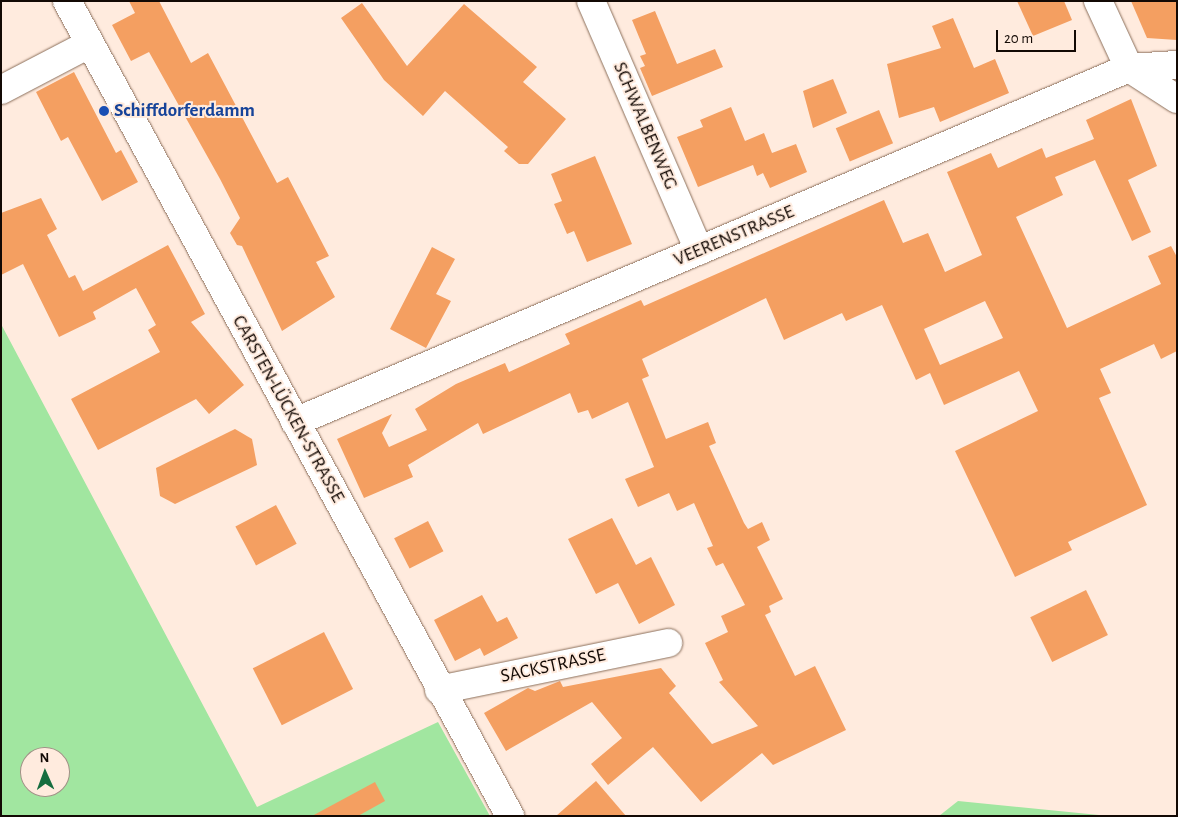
<!DOCTYPE html>
<meta charset="utf-8">
<style>
body{margin:0}
#map{position:relative;width:1178px;height:817px;overflow:hidden;background:#ffebde;font-family:"Alegreya Sans",sans-serif}
div>[style]{position:absolute}
.green>*{inset:0;background:#a1e6a0}
.building>*{inset:0;background:#f49f61;transform-origin:0 0}
.roads{filter:drop-shadow(0 0 1px #8c705c) drop-shadow(0 0 1px #8c705c)}
.minor>*{height:28px;margin:-14px;padding:0 14px;transform-origin:14px;border-radius:14px;background:#fff}
.dots>*{width:14px;height:14px;translate:-50% -50%;box-sizing:border-box;border:2px solid #ffebde;border-radius:50%}
span{translate:-50% -50%;white-space:nowrap;text-align:center;line-height:1.15;-webkit-text-stroke:4px #ffebde;paint-order:stroke}
.transit-label{font-size:19px;color:#164399;font-weight:700}
.left{translate:0 -50%;text-align:left}
.street-label{font-size:19px;color:#130904}
.frame{position:absolute;inset:0;border:2px solid #130904;pointer-events:none}
.north{position:absolute;left:20px;top:747px;width:50px;height:50px;box-sizing:border-box;background:#ffebde;border:1px solid #a19187;border-radius:50%;rotate:358deg;font-size:14px;font-weight:700;line-height:20px;text-align:center;color:#130904}
.north::after{content:'';display:block;margin:auto;width:18px;height:22px;background:#166d3f;clip-path:polygon(50% 0,100% 100%,50% 72%,0 100%)}
.scale{position:absolute;left:996px;top:30px;width:80px;height:22px;box-sizing:border-box;border:2px solid #130904;border-top:0;padding-left:6px;font-size:15px;line-height:18px;white-space:nowrap;color:#130904;-webkit-text-stroke:4px #ffebde;paint-order:stroke}
</style>
<div id="map">
<div class="green">
<i style="clip-path:polygon(evenodd,1px 324px,257px 807px,438px 722px,490px 816px,1px 816px,1px 324px,30px 757px,60px 757px,60px 787px,30px 787px,30px 757px)"></i>
<i style="clip-path:polygon(958px 801px,1109px 816px,939px 816px)"></i>
</div>
<div class="building">
<i style="clip-path:polygon(129px 1px,159px 1px,191px 63px,208px 53px,277px 183px,288px 177px,329px 256px,316px 262px,335px 297px,282px 331px,242px 246px,237px 245px,230px 233px,240px 218px,220px 179px,149px 52px,131px 61px,112px 25px,135px 13px)"></i>
<i style="clip-path:polygon(1017px 1px,1064px 1px,1072px 20px,1033px 36px)"></i>
<i style="clip-path:polygon(1131px 1px,1177px 1px,1177px 40px,1147px 38px)"></i>
<i style="clip-path:polygon(362px 3px,407px 66px,464px 4px,537px 67px,523px 82px,566px 119px,528px 164px,519px 164px,504px 151px,508px 147px,445px 91px,423px 116px,384px 80px,341px 18px)"></i>
<i style="clip-path:polygon(655px 11px,677px 64px,715px 49px,723px 67px,652px 96px,640px 68px,645px 66px,640px 56px,646px 54px,632px 20px)"></i>
<i style="clip-path:polygon(953px 18px,974px 68px,995px 59px,1009px 93px,940px 122px,934px 107px,899px 118px,887px 64px,941px 48px,932px 26px)"></i>
<i style="clip-path:polygon(74px 72px,116px 153px,121px 150px,138px 182px,102px 201px,68px 137px,61px 141px,36px 92px)"></i>
<i style="clip-path:polygon(833px 79px,847px 113px,813px 128px,803px 91px)"></i>
<i style="clip-path:polygon(evenodd,1131px 99px,1157px 166px,1128px 180px,1151px 232px,1132px 241px,1095px 160px,1055px 177px,1063px 195px,1016px 217px,1067px 328px,1161px 284px,1148px 256px,1171px 246px,1177px 257px,1177px 351px,1161px 359px,1154px 344px,1100px 369px,1111px 393px,1099px 398px,1147px 505px,1068px 542px,1072px 550px,1015px 577px,955px 451px,1038px 411px,1019px 371px,944px 405px,930px 373px,916px 380px,882px 305px,846px 321px,842px 313px,784px 340px,766px 298px,642px 359px,649px 376px,642px 379px,666px 439px,708px 422px,716px 443px,709px 446px,744px 523px,748px 529px,762px 522px,770px 540px,757px 547px,783px 599px,769px 606px,771px 612px,765px 615px,795px 676px,815px 666px,846px 730px,773px 765px,762px 753px,701px 802px,653px 747px,608px 785px,591px 764px,622px 738px,592px 702px,506px 751px,484px 713px,528px 688px,535px 691px,560px 681px,563px 687px,661px 668px,676px 686px,669px 693px,712px 744px,758px 726px,719px 682px,723px 680px,705px 643px,728px 632px,721px 616px,745px 605px,723px 563px,716px 566px,707px 548px,713px 546px,694px 503px,677px 511px,669px 493px,638px 507px,625px 479px,654px 467px,628px 402px,592px 419px,588px 410px,578px 413px,570px 393px,483px 434px,478px 423px,408px 465px,413px 477px,364px 498px,337px 439px,392px 414px,382px 433px,389px 447px,427px 430px,415px 409px,456px 384px,505px 363px,509px 372px,570px 344px,565px 334px,641px 300px,644px 306px,884px 200px,903px 243px,928px 233px,945px 272px,982px 255px,947px 172px,991px 153px,998px 168px,1042px 148px,1046px 158px,1094px 139px,1086px 120px,1131px 99px,985px 301px,1003px 338px,940px 365px,924px 329px,985px 301px)"></i>
<i style="clip-path:polygon(731px 107px,745px 141px,764px 133px,772px 153px,796px 144px,807px 172px,770px 188px,763px 173px,757px 176px,753px 165px,698px 187px,677px 137px,703px 127px,700px 120px)"></i>
<i style="left:879px;top:110px;width:36px;height:47px;rotate:67deg"></i>
<i style="clip-path:polygon(595px 156px,632px 244px,587px 262px,574px 231px,567px 234px,554px 204px,562px 201px,551px 174px)"></i>
<i style="clip-path:polygon(41px 198px,57px 229px,47px 235px,69px 278px,75px 275px,83px 291px,168px 245px,205px 314px,191px 322px,244px 385px,209px 414px,196px 399px,98px 450px,71px 399px,160px 352px,148px 330px,156px 325px,136px 288px,93px 312px,96px 319px,59px 337px,23px 264px,1px 275px,1px 213px)"></i>
<i style="clip-path:polygon(432px 247px,455px 259px,436px 294px,451px 301px,426px 348px,390px 329px)"></i>
<i style="clip-path:polygon(235px 429px,252px 439px,257px 465px,175px 504px,160px 496px,156px 468px)"></i>
<i style="left:276px;top:505px;width:44px;height:46px;rotate:62deg"></i>
<i style="clip-path:polygon(612px 518px,636px 565px,651px 557px,675px 605px,639px 624px,618px 583px,596px 594px,568px 539px)"></i>
<i style="left:428px;top:521px;width:34px;height:38px;rotate:63deg"></i>
<i style="left:1086px;top:590px;width:50px;height:62px;rotate:64deg"></i>
<i style="clip-path:polygon(482px 595px,497px 622px,507px 617px,518px 638px,484px 656px,480px 648px,455px 661px,434px 620px)"></i>
<i style="left:324px;top:632px;width:64px;height:80px;rotate:63deg"></i>
<i style="clip-path:polygon(596px 781px,626px 816px,556px 816px)"></i>
<i style="clip-path:polygon(375px 782px,385px 801px,358px 816px,312px 816px)"></i>
</div>
<div class="roads">
<div class="minor">
<i style="left:67px;top:1px;width:928px;rotate:61.47deg"></i>
<i style="left:591px;top:1px;width:272px;rotate:66.6deg"></i>
<i style="left:1098px;top:1px;width:74px;rotate:65.2deg"></i>
<i style="left:1129px;top:68px;width:57px;rotate:32.9deg"></i>
<i style="left:1px;top:90px;width:97px;rotate:-27.6deg"></i>
<i style="left:295px;top:422px;width:906px;rotate:-23deg"></i>
<i style="left:1129px;top:68px;width:48px;rotate:-3.6deg"></i>
<i style="left:439px;top:690px;width:234px;rotate:-11.6deg"></i>
</div>
</div>
<div class="dots">
<i style="left:104px;top:111px;background:#1a4fb4"></i>
</div>
<div class="transit-label">
<span class="left" style="left:114px;top:111px">Schiffdorferdamm</span>
</div>
<div class="street-label">
<span style="left:645px;top:126px;rotate:67deg">SCHWALBENWEG</span>
<span style="left:734px;top:236px;rotate:-23deg">VEERENSTRASSE</span>
<span style="left:288px;top:409px;rotate:61deg">CARSTEN-LÜCKEN-STRASSE</span>
<span style="left:553px;top:666px;rotate:-12deg">SACKSTRASSE</span>
</div>
<div class="frame"></div>
<div class="north">N</div>
<div class="scale">20 m</div>
</div>
